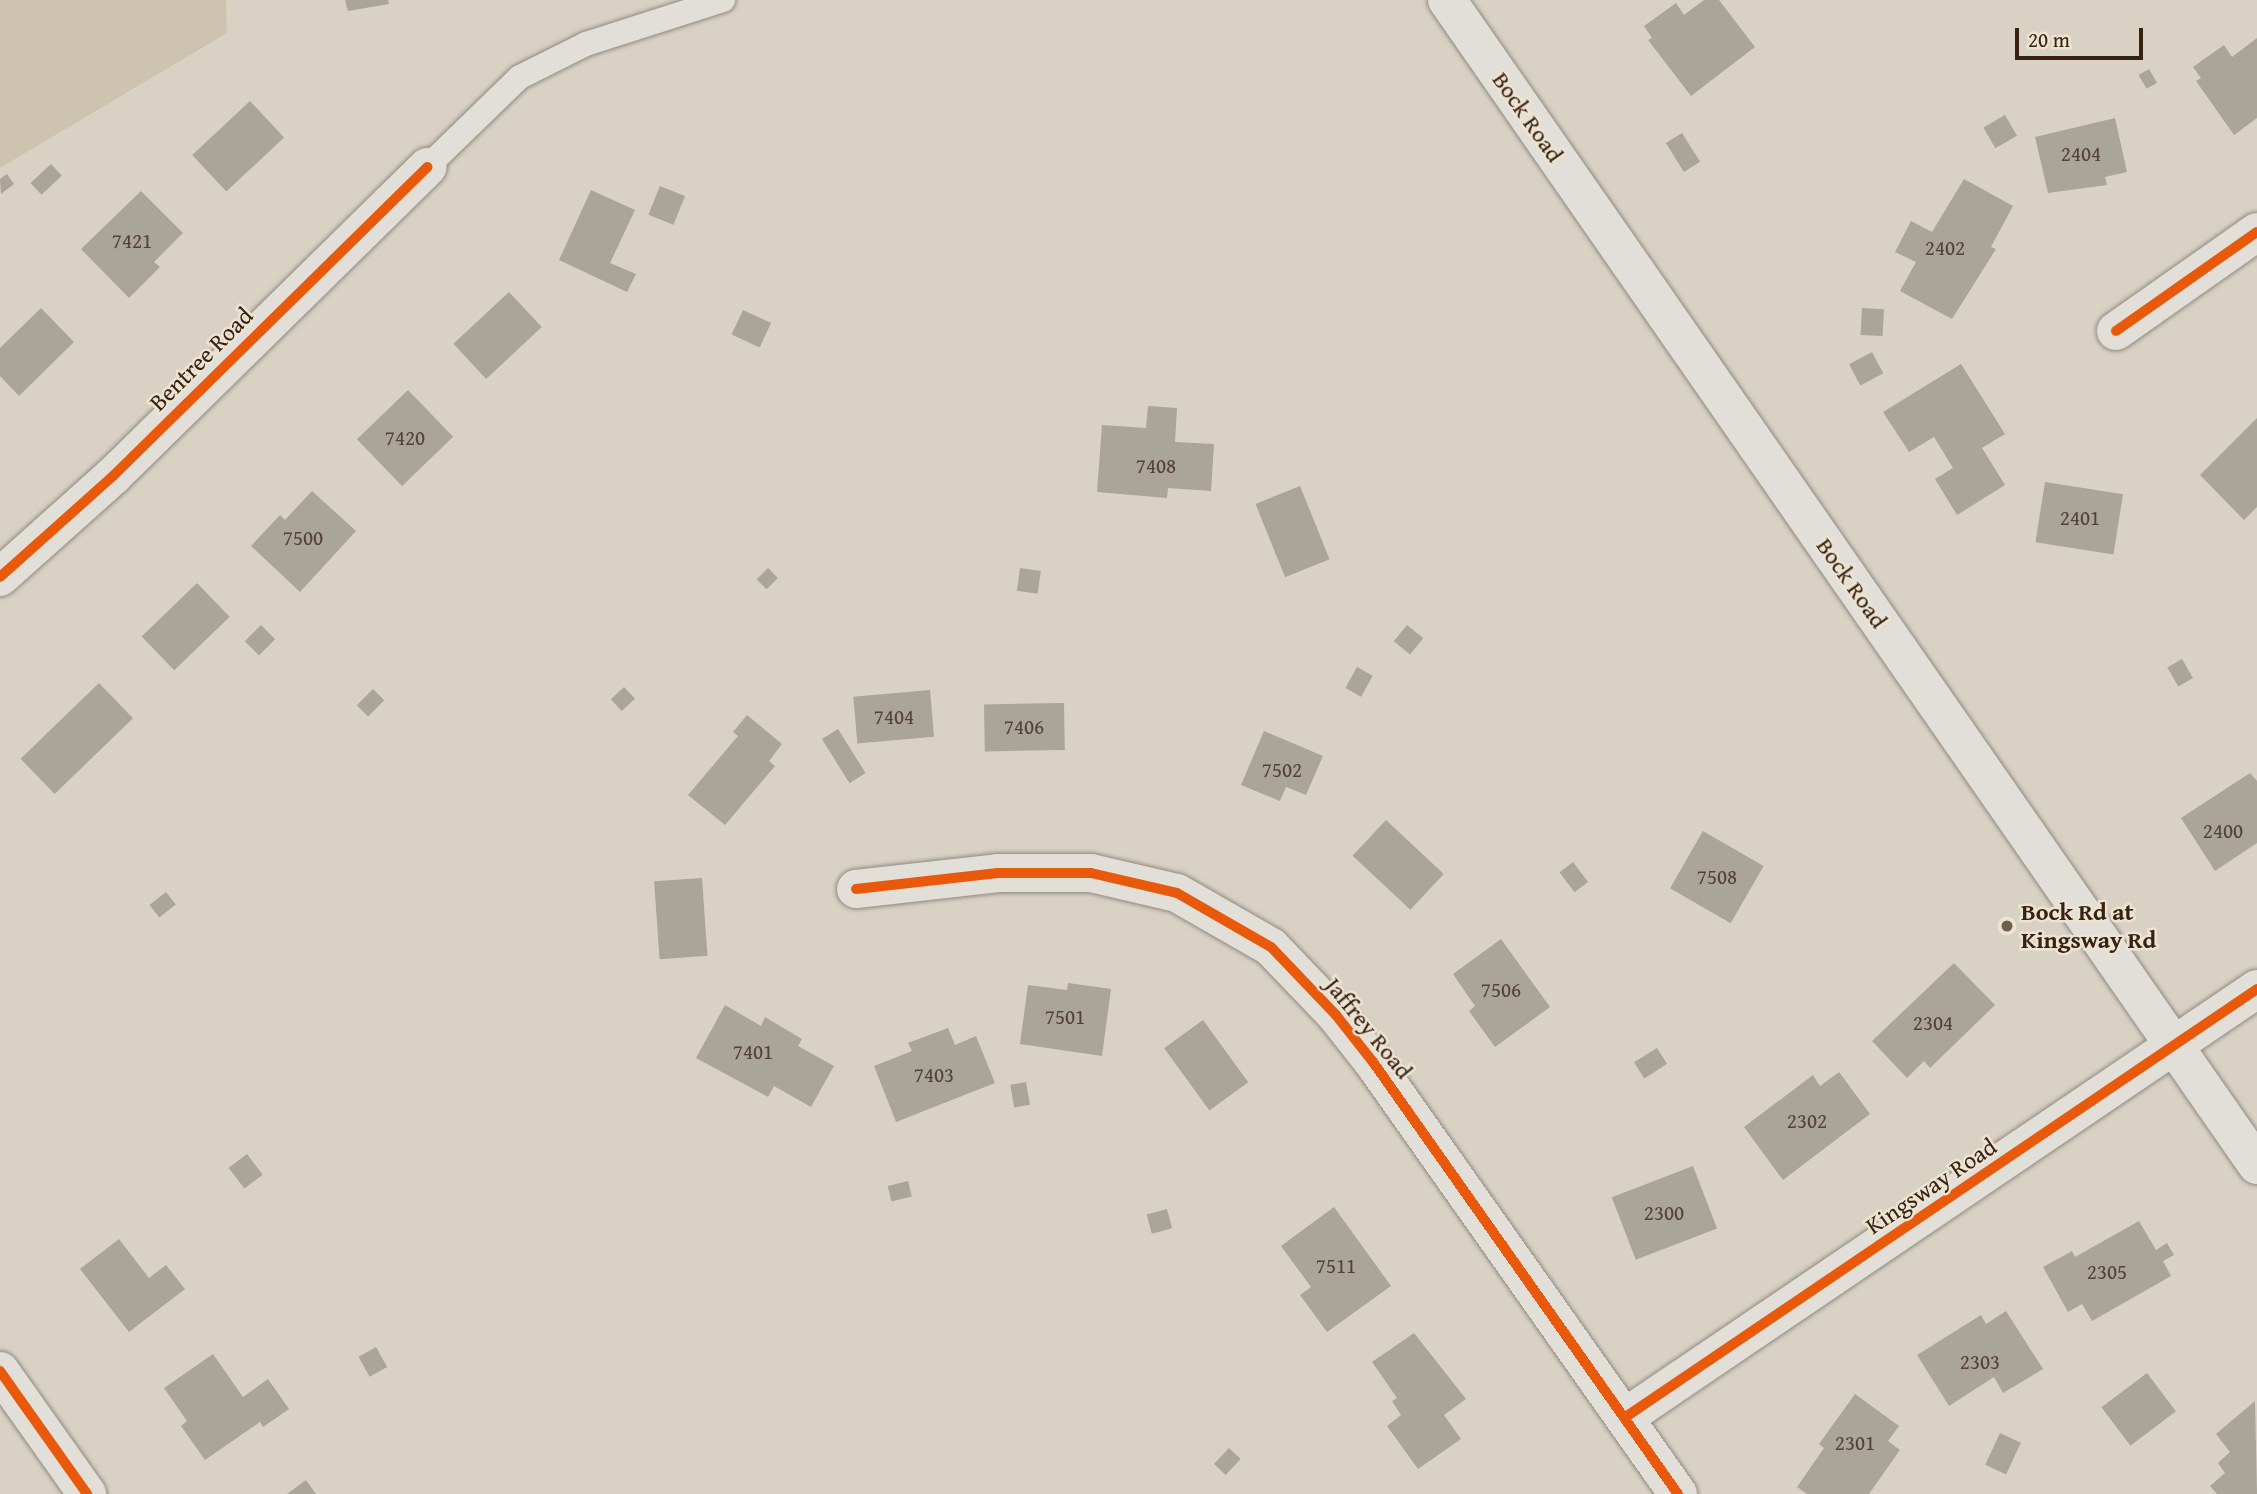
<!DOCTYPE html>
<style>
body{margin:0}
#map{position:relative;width:2257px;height:1494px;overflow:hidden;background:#d9d2c4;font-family:"Gentium Book Plus",serif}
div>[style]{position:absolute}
.green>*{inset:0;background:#cec3af}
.building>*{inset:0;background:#aaa499;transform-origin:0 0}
.roads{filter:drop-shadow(0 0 2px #918a80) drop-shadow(0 0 2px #918a80)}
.lane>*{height:24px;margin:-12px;padding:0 12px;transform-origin:12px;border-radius:12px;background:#e2dfd8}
.street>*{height:38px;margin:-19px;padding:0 19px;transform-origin:19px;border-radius:19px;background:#e2dfd8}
.secondary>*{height:38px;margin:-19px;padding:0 19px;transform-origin:19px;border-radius:19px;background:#e2dfd8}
.cycleway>*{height:10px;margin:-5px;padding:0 5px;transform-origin:5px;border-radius:5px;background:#e8590c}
.dots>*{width:19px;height:19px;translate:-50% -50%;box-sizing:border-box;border:4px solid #ece4d3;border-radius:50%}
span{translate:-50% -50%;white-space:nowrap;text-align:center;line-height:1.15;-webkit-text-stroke:5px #ece4d3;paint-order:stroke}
.number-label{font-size:21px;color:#554233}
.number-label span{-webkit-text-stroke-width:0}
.street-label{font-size:24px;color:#392111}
.poi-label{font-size:24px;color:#392111;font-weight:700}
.left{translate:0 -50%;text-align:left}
.scale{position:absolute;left:2015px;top:28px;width:128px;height:32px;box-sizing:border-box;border:4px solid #392111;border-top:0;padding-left:9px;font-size:21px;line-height:24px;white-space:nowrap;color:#392111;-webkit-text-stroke:5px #ece4d3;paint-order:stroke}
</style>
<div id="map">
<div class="green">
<i style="clip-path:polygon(0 0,226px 0,227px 33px,0 168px)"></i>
</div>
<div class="building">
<i style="clip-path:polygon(345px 0,388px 0,389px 4px,348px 11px)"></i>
<i style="clip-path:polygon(1704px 0,1719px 0,1755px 47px,1691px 96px,1648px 40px,1652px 38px,1644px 26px,1676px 3px,1684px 15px)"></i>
<i style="clip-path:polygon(2257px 38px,2257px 118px,2234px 135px,2196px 81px,2201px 78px,2193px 67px,2224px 45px,2232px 57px)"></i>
<i style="left:2149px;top:69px;width:16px;height:12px;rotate:60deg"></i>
<i style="left:250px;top:101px;width:50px;height:79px;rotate:47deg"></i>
<i style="left:2005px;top:115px;width:24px;height:25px;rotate:60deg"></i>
<i style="clip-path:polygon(2115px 118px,2127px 172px,2105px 177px,2107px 185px,2048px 193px,2035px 137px)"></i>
<i style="left:1682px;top:133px;width:34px;height:19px;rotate:58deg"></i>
<i style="left:51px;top:164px;width:16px;height:28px;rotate:47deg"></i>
<i style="clip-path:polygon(7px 174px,14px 184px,1px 194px,0 179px)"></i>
<i style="clip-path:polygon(1964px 179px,2013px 206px,1991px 247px,1996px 249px,1952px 319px,1900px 291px,1916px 262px,1895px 252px,1911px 221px,1932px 232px)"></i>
<i style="left:660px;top:186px;width:27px;height:31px;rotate:22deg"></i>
<i style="clip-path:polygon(591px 190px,635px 210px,610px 263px,636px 274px,627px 292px,559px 260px)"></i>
<i style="clip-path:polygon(141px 191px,183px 233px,154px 262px,160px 267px,129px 298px,81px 249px)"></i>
<i style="left:509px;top:292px;width:48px;height:76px;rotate:47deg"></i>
<i style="clip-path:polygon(41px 308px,74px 342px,19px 396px,0 376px,0 348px)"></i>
<i style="left:1862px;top:308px;width:22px;height:27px;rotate:3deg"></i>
<i style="left:743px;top:310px;width:31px;height:27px;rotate:25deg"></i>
<i style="left:1872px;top:352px;width:24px;height:26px;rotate:62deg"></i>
<i style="clip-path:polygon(1961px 364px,2005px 434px,1982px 448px,2005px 485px,1957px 515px,1935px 479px,1953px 468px,1934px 437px,1909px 452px,1883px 412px)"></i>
<i style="left:408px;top:390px;width:65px;height:71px;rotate:46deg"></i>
<i style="clip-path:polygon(1148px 406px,1177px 408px,1175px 442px,1214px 444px,1211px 491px,1168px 488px,1167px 498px,1097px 492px,1102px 425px,1146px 428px)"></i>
<i style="clip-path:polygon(2257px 418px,2257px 507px,2244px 520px,2200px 475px)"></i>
<i style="left:2045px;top:482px;width:79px;height:61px;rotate:9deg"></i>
<i style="left:1300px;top:486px;width:79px;height:48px;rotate:68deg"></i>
<i style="clip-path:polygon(312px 491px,356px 531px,300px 592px,251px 546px,280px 515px,285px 520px)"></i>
<i style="left:768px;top:568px;width:14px;height:16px;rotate:45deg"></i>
<i style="left:1020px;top:568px;width:21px;height:23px;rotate:8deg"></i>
<i style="left:197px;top:583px;width:47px;height:77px;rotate:46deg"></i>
<i style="left:261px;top:625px;width:20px;height:23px;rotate:45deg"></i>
<i style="left:1407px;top:625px;width:21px;height:21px;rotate:39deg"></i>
<i style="left:2182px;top:659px;width:22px;height:17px;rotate:60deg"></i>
<i style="left:1357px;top:667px;width:18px;height:24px;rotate:29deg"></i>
<i style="left:99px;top:683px;width:49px;height:109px;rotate:46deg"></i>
<i style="left:624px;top:687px;width:16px;height:18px;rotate:47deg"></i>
<i style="left:373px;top:689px;width:16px;height:23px;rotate:45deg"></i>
<i style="left:930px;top:690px;width:47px;height:77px;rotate:85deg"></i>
<i style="left:1064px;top:703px;width:47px;height:80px;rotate:89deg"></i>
<i style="clip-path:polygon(747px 715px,782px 744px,769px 761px,775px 766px,725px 825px,688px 795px,738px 736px,733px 732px)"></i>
<i style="left:838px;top:729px;width:52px;height:19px;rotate:58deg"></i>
<i style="clip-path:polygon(1264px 731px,1323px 756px,1306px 795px,1286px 787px,1280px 801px,1241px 785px)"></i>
<i style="clip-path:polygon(2250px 773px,2257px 781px,2257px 843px,2215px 871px,2181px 818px)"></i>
<i style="left:1386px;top:820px;width:79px;height:49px;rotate:43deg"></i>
<i style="left:1703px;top:831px;width:70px;height:66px;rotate:30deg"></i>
<i style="left:1573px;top:862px;width:25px;height:17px;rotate:53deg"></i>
<i style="left:702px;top:878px;width:78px;height:48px;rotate:86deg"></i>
<i style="left:166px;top:892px;width:16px;height:21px;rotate:52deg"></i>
<i style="clip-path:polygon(1501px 939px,1550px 1007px,1495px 1047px,1469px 1011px,1475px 1006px,1453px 974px)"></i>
<i style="clip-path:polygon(1954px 963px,1995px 1005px,1930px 1068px,1924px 1061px,1907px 1078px,1872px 1041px)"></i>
<i style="clip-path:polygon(1068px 983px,1111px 989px,1102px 1056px,1020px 1044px,1028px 985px,1067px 990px)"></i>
<i style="clip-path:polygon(725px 1005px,761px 1026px,765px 1017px,802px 1039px,798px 1046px,834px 1066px,811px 1107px,774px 1086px,768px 1097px,696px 1058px)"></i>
<i style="left:1203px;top:1020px;width:77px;height:48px;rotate:54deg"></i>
<i style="clip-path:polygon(948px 1028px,955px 1045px,976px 1036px,995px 1083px,896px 1122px,874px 1066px,912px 1051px,908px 1043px)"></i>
<i style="left:1657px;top:1048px;width:19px;height:27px;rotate:58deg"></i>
<i style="clip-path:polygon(1839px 1072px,1870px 1114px,1783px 1180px,1744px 1127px,1813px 1075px,1820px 1086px)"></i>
<i style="left:1026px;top:1082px;width:23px;height:16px;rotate:80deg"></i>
<i style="left:247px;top:1154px;width:26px;height:23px;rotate:53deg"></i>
<i style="left:1693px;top:1166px;width:67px;height:87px;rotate:69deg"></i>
<i style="left:908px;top:1181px;width:16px;height:21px;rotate:76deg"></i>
<i style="clip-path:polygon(1334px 1207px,1391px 1286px,1327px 1332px,1300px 1295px,1311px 1287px,1281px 1246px)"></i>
<i style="left:1167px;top:1209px;width:20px;height:21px;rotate:75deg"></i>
<i style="clip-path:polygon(2139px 1221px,2156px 1250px,2167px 1243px,2174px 1255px,2163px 1261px,2171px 1276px,2092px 1321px,2082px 1304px,2068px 1312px,2043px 1267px,2072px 1251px,2075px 1257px)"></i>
<i style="clip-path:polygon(119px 1239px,149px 1278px,166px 1265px,185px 1289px,129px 1332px,80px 1269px)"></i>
<i style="clip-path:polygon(2006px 1311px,2043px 1369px,2003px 1393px,1994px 1377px,1949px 1406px,1917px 1355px,1981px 1315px,1986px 1324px)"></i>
<i style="clip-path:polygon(1414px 1333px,1466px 1399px,1444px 1415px,1461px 1439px,1418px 1469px,1387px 1426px,1401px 1415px,1392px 1401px,1397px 1398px,1372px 1362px)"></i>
<i style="left:376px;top:1347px;width:23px;height:20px;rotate:61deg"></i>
<i style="clip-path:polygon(213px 1354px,243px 1397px,268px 1379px,289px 1409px,263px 1427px,260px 1422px,205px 1460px,181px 1426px,187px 1421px,164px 1388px)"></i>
<i style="left:2147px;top:1373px;width:48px;height:57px;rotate:53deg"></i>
<i style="clip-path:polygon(1855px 1394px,1899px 1426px,1888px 1441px,1900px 1450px,1869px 1494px,1807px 1494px,1797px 1487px,1824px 1448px,1819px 1444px)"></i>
<i style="clip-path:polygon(2255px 1401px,2257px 1494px,2217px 1494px,2210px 1486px,2225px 1473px,2218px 1463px,2230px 1452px,2216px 1434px)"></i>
<i style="left:2000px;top:1433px;width:23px;height:35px;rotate:25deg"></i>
<i style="left:1229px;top:1448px;width:16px;height:22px;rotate:43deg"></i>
<i style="clip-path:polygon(306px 1480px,316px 1494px,287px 1494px)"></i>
</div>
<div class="roads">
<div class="lane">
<i style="left:427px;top:167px;width:129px;rotate:-44.1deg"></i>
<i style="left:520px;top:77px;width:74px;rotate:-26.6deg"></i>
<i style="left:586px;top:44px;width:144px;rotate:-17.8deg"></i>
</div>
<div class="street">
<i style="left:2116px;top:331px;width:172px;rotate:-35.1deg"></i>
<i style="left:0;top:577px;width:152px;rotate:-41.8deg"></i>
<i style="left:113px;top:476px;width:441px;rotate:-44.5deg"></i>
<i style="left:856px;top:889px;width:143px;rotate:-6.4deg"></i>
<i style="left:998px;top:873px;width:93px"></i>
<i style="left:1091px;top:873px;width:88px;rotate:13.1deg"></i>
<i style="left:1177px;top:893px;width:108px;rotate:29.9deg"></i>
<i style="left:1271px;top:947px;width:94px;rotate:46.3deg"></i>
<i style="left:1336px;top:1015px;width:60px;rotate:51.8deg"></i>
<i style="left:1373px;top:1062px;width:529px;rotate:54.78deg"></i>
<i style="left:0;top:1371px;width:151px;rotate:54.7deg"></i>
<i style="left:1627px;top:1416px;width:761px;rotate:-34.13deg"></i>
</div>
<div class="secondary">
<i style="left:1447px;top:0;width:1419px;rotate:55.19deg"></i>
</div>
</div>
<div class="cycleway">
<i style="left:2116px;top:331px;width:172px;rotate:-35.1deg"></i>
<i style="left:0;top:577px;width:152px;rotate:-41.8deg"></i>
<i style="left:113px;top:476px;width:441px;rotate:-44.5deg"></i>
<i style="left:856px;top:889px;width:143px;rotate:-6.4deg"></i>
<i style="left:998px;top:873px;width:93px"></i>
<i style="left:1091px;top:873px;width:88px;rotate:13.1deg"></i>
<i style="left:1177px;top:893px;width:108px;rotate:29.9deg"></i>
<i style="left:1271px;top:947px;width:94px;rotate:46.3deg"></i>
<i style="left:1336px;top:1015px;width:60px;rotate:51.8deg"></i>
<i style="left:1373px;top:1062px;width:529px;rotate:54.78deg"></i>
<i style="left:0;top:1371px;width:151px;rotate:54.7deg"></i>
<i style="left:1627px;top:1416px;width:761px;rotate:-34.13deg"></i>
</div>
<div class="dots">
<i style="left:2007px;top:926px;background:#715f50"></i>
</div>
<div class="number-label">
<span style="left:2081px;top:154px">2404</span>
<span style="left:132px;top:241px">7421</span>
<span style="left:1945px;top:248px">2402</span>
<span style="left:405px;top:438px">7420</span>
<span style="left:1156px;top:466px">7408</span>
<span style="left:2080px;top:518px">2401</span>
<span style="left:303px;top:538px">7500</span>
<span style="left:894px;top:717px">7404</span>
<span style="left:1024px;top:727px">7406</span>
<span style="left:1282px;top:770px">7502</span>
<span style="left:2223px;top:831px">2400</span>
<span style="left:1717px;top:877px">7508</span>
<span style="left:1501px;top:990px">7506</span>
<span style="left:1065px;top:1017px">7501</span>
<span style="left:1933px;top:1023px">2304</span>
<span style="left:753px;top:1052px">7401</span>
<span style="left:934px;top:1075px">7403</span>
<span style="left:1807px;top:1121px">2302</span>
<span style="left:1664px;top:1213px">2300</span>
<span style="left:1336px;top:1266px">7511</span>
<span style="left:2107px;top:1272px">2305</span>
<span style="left:1980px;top:1362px">2303</span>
<span style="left:1855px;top:1443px">2301</span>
</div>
<div class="street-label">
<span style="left:1528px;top:117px;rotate:55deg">Bock Road</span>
<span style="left:201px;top:359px;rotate:-45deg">Bentree Road</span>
<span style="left:1852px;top:583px;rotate:55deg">Bock Road</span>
<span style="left:1369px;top:1028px;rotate:51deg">Jaffrey Road</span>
<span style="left:1931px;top:1186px;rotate:-34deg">Kingsway Road</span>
</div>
<div class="poi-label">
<span class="left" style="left:2021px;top:926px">Bock Rd at<br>Kingsway Rd</span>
</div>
<div class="scale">20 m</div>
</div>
